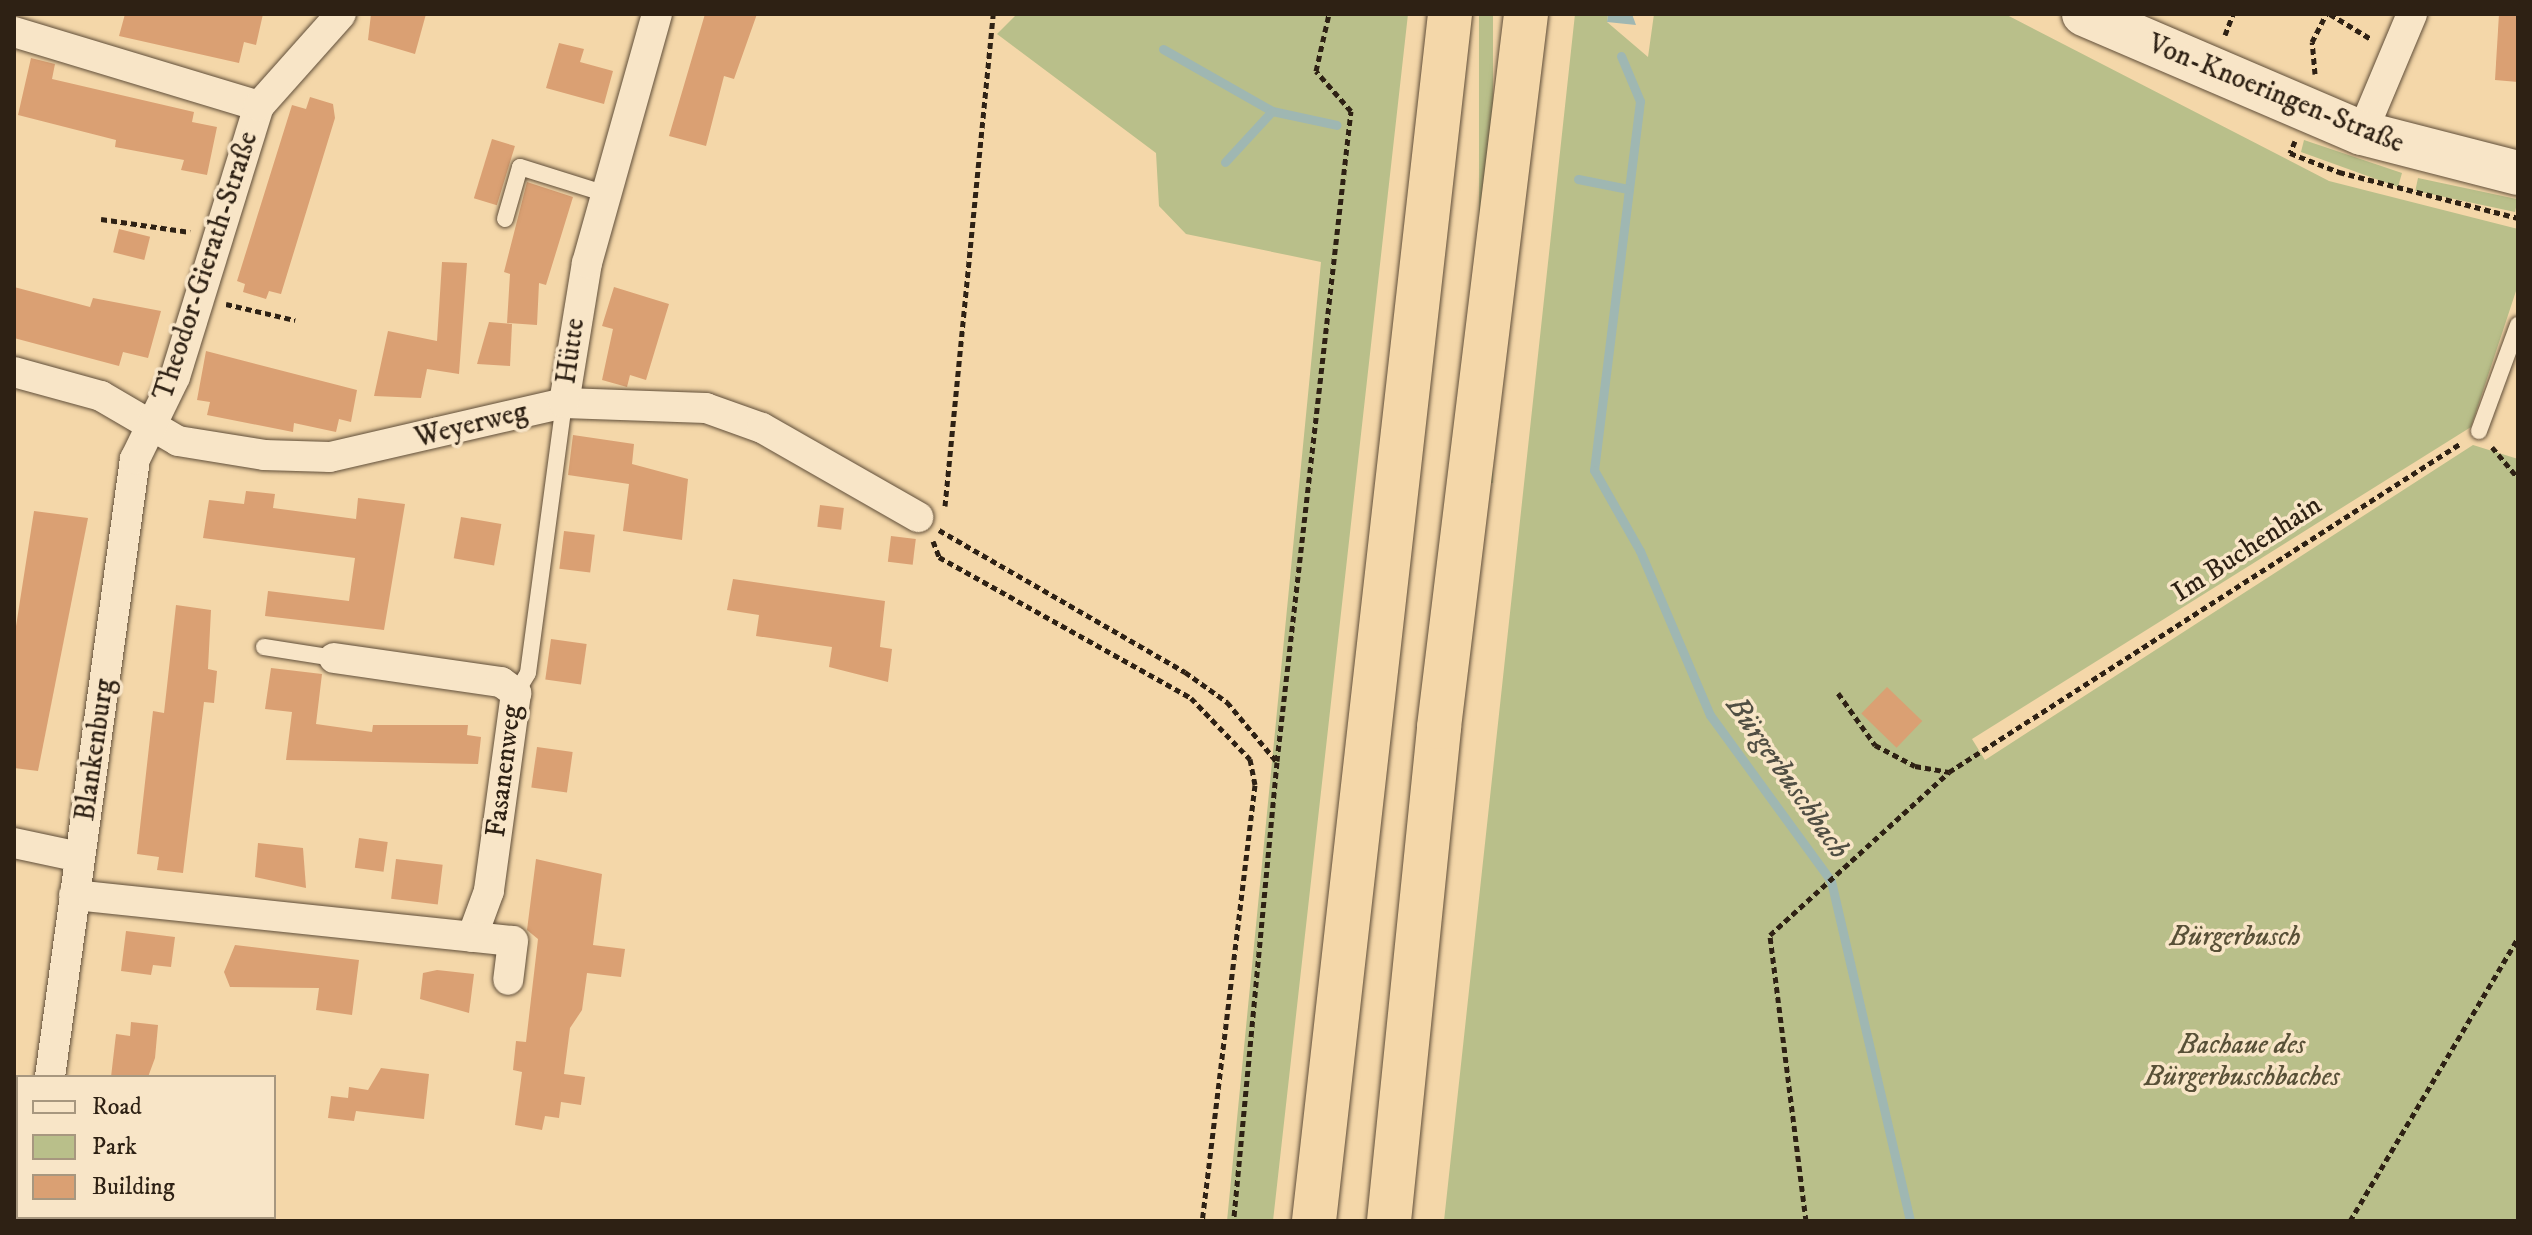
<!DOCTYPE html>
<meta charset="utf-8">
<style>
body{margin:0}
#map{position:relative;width:2532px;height:1235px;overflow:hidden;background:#f4d7a9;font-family:"IM FELL DW Pica",serif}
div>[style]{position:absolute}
.green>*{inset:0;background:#b9bf8a;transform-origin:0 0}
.water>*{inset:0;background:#9fb7b2}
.stream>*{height:9px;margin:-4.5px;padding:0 4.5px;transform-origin:4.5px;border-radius:4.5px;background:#9fb7b2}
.building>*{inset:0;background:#daa073;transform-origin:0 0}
.path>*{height:5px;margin-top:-2.5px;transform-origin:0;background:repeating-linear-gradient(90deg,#2e2114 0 6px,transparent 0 10px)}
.roads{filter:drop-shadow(0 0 2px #604e39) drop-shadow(0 0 2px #604e39)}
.service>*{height:16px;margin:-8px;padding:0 8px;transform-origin:8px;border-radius:8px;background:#f8e5c7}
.minor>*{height:30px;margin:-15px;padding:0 15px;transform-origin:15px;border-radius:15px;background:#f8e5c7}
.secondary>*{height:44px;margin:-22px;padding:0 22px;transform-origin:22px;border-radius:22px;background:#f8e5c7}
.motorway>*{height:44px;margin:-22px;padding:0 22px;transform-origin:22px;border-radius:22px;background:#f4d7a9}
span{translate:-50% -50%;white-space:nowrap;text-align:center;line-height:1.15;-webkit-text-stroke:7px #f8e5c7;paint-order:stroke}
.street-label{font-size:28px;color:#2e2114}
.park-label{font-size:28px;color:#585037;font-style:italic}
.water-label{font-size:30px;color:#504e43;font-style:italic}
.frame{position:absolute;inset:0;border:16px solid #2e2114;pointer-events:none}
.legend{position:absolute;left:16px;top:1075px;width:260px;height:144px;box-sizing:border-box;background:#f8e5c7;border:2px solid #a7977f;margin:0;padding:10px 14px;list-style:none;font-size:24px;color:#2e2114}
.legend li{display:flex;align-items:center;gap:16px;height:40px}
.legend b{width:40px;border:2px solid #a7977f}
</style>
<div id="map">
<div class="green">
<i style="clip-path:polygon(1017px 14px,1408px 14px,1273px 1221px,1227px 1221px,1321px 262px,1186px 234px,1159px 206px,1156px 153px,997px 34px)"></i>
<i style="left:1479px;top:14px;width:14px;height:469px"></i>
<i style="clip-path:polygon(1575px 14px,1608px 14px,1607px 22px,1648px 57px,1654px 14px,2005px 14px,2329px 181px,2518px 229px,2518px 285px,2471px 427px,1972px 739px,1985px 760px,2473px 445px,2518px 459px,2518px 1221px,1444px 1221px)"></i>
<i style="clip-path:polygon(2304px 140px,2402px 173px,2398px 187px,2301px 152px)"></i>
<i style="left:2418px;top:178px;width:102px;height:13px;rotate:12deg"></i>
</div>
<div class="water">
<i style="clip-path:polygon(1608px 14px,1632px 14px,1636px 25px,1607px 22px)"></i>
</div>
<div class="stream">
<i style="left:1163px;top:49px;width:125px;rotate:29.6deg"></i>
<i style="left:1272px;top:111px;width:66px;rotate:12.2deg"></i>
<i style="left:1621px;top:56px;width:49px;rotate:67.1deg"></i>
<i style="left:1640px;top:101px;width:372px;rotate:97.1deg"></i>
<i style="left:1594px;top:470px;width:93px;rotate:60.4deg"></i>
<i style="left:1640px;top:551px;width:178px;rotate:66.9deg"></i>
<i style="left:1710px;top:715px;width:205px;rotate:53.9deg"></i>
<i style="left:1831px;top:881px;width:349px;rotate:76.9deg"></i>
<i style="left:1225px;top:162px;width:69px;rotate:-47.3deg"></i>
<i style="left:1578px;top:179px;width:51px;rotate:11.3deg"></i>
</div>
<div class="building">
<i style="clip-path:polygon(125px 14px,263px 14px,256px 45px,244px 42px,239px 63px,119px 36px)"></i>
<i style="clip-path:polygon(371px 14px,426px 14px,415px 54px,368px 40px)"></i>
<i style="clip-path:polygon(705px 14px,757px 14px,734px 79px,724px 76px,706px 146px,669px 136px)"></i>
<i style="clip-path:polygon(2499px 14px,2518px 14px,2518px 82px,2495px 80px)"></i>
<i style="clip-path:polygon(559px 43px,584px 49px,580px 62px,613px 71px,604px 104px,546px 88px)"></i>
<i style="clip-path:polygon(31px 58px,55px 64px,52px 79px,194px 112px,192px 122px,217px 127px,207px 175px,181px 170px,184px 160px,115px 147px,116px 140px,18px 115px)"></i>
<i style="clip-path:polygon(310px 97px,333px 104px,335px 118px,281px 294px,269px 291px,266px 299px,243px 292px,245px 284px,237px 281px,292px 105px,306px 109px)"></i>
<i style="left:492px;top:139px;width:24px;height:62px;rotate:17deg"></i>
<i style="clip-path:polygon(527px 182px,573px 197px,546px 285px,539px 283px,537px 325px,507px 323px,510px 274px,504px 272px)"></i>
<i style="left:119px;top:229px;width:32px;height:24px;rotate:14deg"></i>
<i style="clip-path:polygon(442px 262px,467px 263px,459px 374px,427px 369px,421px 398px,374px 396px,388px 331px,437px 341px)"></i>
<i style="clip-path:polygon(14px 287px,90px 307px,93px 298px,161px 311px,148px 358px,123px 352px,119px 366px,14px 338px)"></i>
<i style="clip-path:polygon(614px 287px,669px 304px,646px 380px,630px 375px,627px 387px,602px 380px,613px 329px,602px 326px)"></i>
<i style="clip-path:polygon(489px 322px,512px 324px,510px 366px,477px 364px)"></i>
<i style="clip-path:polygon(206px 351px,357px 390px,351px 422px,339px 419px,336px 432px,294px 423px,293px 432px,207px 415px,210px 402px,197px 400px)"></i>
<i style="clip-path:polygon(573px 435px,634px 444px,632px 464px,688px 479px,682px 540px,623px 531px,629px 484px,568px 475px)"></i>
<i style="clip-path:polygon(246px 491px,275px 494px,273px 508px,356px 519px,358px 498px,405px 504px,384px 630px,265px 616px,268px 591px,349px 601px,355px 558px,203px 538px,209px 500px,244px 504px)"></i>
<i style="left:820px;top:505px;width:24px;height:22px;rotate:7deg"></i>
<i style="clip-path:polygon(34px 511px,88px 518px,38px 771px,14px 768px,14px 639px)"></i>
<i style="left:461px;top:517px;width:41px;height:42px;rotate:10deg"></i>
<i style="left:564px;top:531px;width:31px;height:38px;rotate:7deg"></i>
<i style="left:891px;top:536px;width:25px;height:26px;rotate:7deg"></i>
<i style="clip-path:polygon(733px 579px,885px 601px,880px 647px,892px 649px,888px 682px,829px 667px,832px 647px,756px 636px,759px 615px,727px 610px)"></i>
<i style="clip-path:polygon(176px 605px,211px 610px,208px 669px,217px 671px,214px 703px,204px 702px,183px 873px,157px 870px,159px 857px,137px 854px,153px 711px,164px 713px)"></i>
<i style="left:551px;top:639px;width:36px;height:41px;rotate:8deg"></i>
<i style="clip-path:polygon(271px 668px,322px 674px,316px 724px,372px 732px,373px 725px,468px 725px,467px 735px,481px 737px,478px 764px,286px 760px,292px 712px,265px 709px)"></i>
<i style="left:1887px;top:687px;width:49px;height:37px;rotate:44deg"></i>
<i style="left:537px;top:747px;width:36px;height:41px;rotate:8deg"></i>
<i style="left:359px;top:838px;width:29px;height:30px;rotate:8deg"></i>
<i style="clip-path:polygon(258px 843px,303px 848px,306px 888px,255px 877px)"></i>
<i style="left:396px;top:859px;width:47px;height:40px;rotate:7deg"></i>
<i style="clip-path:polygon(536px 859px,602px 874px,593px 945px,625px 949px,621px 977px,587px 973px,582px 1010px,570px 1028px,564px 1074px,585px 1077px,581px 1105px,561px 1102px,559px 1118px,545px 1116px,542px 1130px,515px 1125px,522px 1072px,513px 1070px,516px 1041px,526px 1042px,538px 939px,527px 930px)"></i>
<i style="clip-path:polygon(126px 931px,175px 937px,171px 967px,153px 965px,151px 975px,121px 971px)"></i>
<i style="clip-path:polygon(235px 945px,359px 960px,352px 1015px,316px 1010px,319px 988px,230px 987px,224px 972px)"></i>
<i style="clip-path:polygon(437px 970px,474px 974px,469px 1013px,420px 999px,423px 973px)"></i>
<i style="clip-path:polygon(131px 1022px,158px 1025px,155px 1058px,148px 1077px,111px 1077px,116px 1034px,130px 1036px)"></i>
<i style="clip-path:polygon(381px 1068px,429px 1074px,424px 1119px,356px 1111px,354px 1121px,328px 1118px,331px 1096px,348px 1098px,349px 1087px,368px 1090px)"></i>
</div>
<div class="path">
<i style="left:2330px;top:14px;width:48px;rotate:31.4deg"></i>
<i style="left:2225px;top:35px;width:22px;rotate:-69deg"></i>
<i style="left:2315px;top:74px;width:32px;rotate:-95deg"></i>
<i style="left:2312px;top:42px;width:31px;rotate:-63deg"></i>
<i style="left:2295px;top:141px;width:13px;rotate:113deg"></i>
<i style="left:2290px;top:153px;width:53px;rotate:21.2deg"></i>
<i style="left:2339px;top:172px;width:185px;rotate:14.4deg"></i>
<i style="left:101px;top:219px;width:90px;rotate:8.3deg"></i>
<i style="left:226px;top:304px;width:71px;rotate:13.1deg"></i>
<i style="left:2492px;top:447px;width:40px;rotate:50deg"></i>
<i style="left:945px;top:506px;width:494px;rotate:-84.4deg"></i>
<i style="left:939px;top:530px;width:284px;rotate:30deg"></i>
<i style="left:1185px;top:672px;width:52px;rotate:35.5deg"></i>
<i style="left:1227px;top:702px;width:78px;rotate:50.2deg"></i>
<i style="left:1277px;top:762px;width:461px;rotate:95.4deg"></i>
<i style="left:933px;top:541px;width:17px;rotate:69deg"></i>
<i style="left:939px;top:557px;width:289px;rotate:29.2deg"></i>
<i style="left:1191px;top:698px;width:85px;rotate:46deg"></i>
<i style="left:1250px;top:759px;width:26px;rotate:79deg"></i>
<i style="left:1255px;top:785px;width:439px;rotate:96.9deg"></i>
<i style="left:1838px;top:693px;width:64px;rotate:54.6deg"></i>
<i style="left:1875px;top:745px;width:45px;rotate:27.7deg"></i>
<i style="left:1915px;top:766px;width:34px;rotate:10deg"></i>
<i style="left:1277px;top:761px;width:654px;rotate:-83.51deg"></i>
<i style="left:1351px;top:111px;width:53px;rotate:-131.2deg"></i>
<i style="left:1316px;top:71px;width:58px;rotate:-77.2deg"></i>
<i style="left:1806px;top:1221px;width:288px;rotate:-97.2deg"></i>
<i style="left:1770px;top:935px;width:242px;rotate:-42.3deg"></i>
<i style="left:1949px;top:772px;width:609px;rotate:-32.72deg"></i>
<i style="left:2350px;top:1221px;width:329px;rotate:-59.3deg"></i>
</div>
<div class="roads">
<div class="service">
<i style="left:505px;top:219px;width:54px;rotate:-73.9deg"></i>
<i style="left:520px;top:167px;width:90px;rotate:17.4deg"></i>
<i style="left:2479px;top:431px;width:113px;rotate:-69.8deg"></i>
<i style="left:264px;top:647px;width:71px;rotate:8.9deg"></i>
<i style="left:516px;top:693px;width:23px;rotate:-59deg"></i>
<i style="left:528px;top:673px;width:272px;rotate:-82.4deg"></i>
</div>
<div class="minor">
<i style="left:14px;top:32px;width:256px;rotate:16.8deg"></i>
<i style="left:2362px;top:133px;width:129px;rotate:-67.2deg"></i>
<i style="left:14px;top:372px;width:90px;rotate:15.4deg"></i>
<i style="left:101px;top:396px;width:89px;rotate:30.3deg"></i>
<i style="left:178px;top:441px;width:87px;rotate:9.2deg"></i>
<i style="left:264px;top:455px;width:66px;rotate:1.7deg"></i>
<i style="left:330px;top:457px;width:240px;rotate:-13deg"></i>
<i style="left:564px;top:403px;width:142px;rotate:2deg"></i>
<i style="left:706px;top:408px;width:59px;rotate:19.7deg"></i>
<i style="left:762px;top:428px;width:180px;rotate:29.7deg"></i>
<i style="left:564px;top:403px;width:142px;rotate:-80.7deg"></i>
<i style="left:587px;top:263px;width:259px;rotate:-74.3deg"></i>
<i style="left:334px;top:658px;width:169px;rotate:8.2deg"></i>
<i style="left:501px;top:682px;width:19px;rotate:36deg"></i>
<i style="left:516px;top:693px;width:200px;rotate:97.8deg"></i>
<i style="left:489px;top:891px;width:49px;rotate:110.3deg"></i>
<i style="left:14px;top:843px;width:67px;rotate:12deg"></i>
<i style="left:74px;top:895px;width:441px;rotate:6deg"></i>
<i style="left:513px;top:941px;width:39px;rotate:97deg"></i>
<i style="left:50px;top:1077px;width:624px;rotate:-82.17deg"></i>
<i style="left:135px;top:459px;width:91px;rotate:-64deg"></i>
<i style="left:175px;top:377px;width:284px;rotate:-72.8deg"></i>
<i style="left:259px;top:106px;width:123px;rotate:-48.3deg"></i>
<i style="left:33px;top:1221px;width:4px;rotate:-76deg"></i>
</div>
<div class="secondary">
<i style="left:2084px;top:14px;width:302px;rotate:23.2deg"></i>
<i style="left:2362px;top:133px;width:161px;rotate:14.4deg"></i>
</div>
<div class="motorway">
<i style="left:1314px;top:1221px;width:1215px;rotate:-83.57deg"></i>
<i style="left:1389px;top:1221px;width:497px;rotate:-84.2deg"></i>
<i style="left:1439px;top:727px;width:718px;rotate:-83.04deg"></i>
</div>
</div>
<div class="street-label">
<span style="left:2276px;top:94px;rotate:22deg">Von-Knoeringen-Straße</span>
<span style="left:206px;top:266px;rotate:-72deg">Theodor-Gierath-Straße</span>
<span style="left:571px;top:351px;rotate:-82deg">Hütte</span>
<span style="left:471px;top:425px;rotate:-14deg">Weyerweg</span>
<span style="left:2247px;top:549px;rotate:-33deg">Im Buchenhain</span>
<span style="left:95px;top:750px;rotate:-82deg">Blankenburg</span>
<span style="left:504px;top:771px;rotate:-83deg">Fasanenweg</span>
</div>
<div class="park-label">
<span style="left:2235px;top:937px">Bürgerbusch</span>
<span style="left:2242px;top:1061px">Bachaue des<br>Bürgerbuschbaches</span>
</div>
<div class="water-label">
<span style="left:1787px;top:778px;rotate:55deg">Bürgerbuschbach</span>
</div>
<div class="frame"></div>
<ul class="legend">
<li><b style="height:10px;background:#f8e5c7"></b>Road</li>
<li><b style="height:22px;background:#b9bf8a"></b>Park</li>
<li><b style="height:22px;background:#daa073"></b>Building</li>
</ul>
</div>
